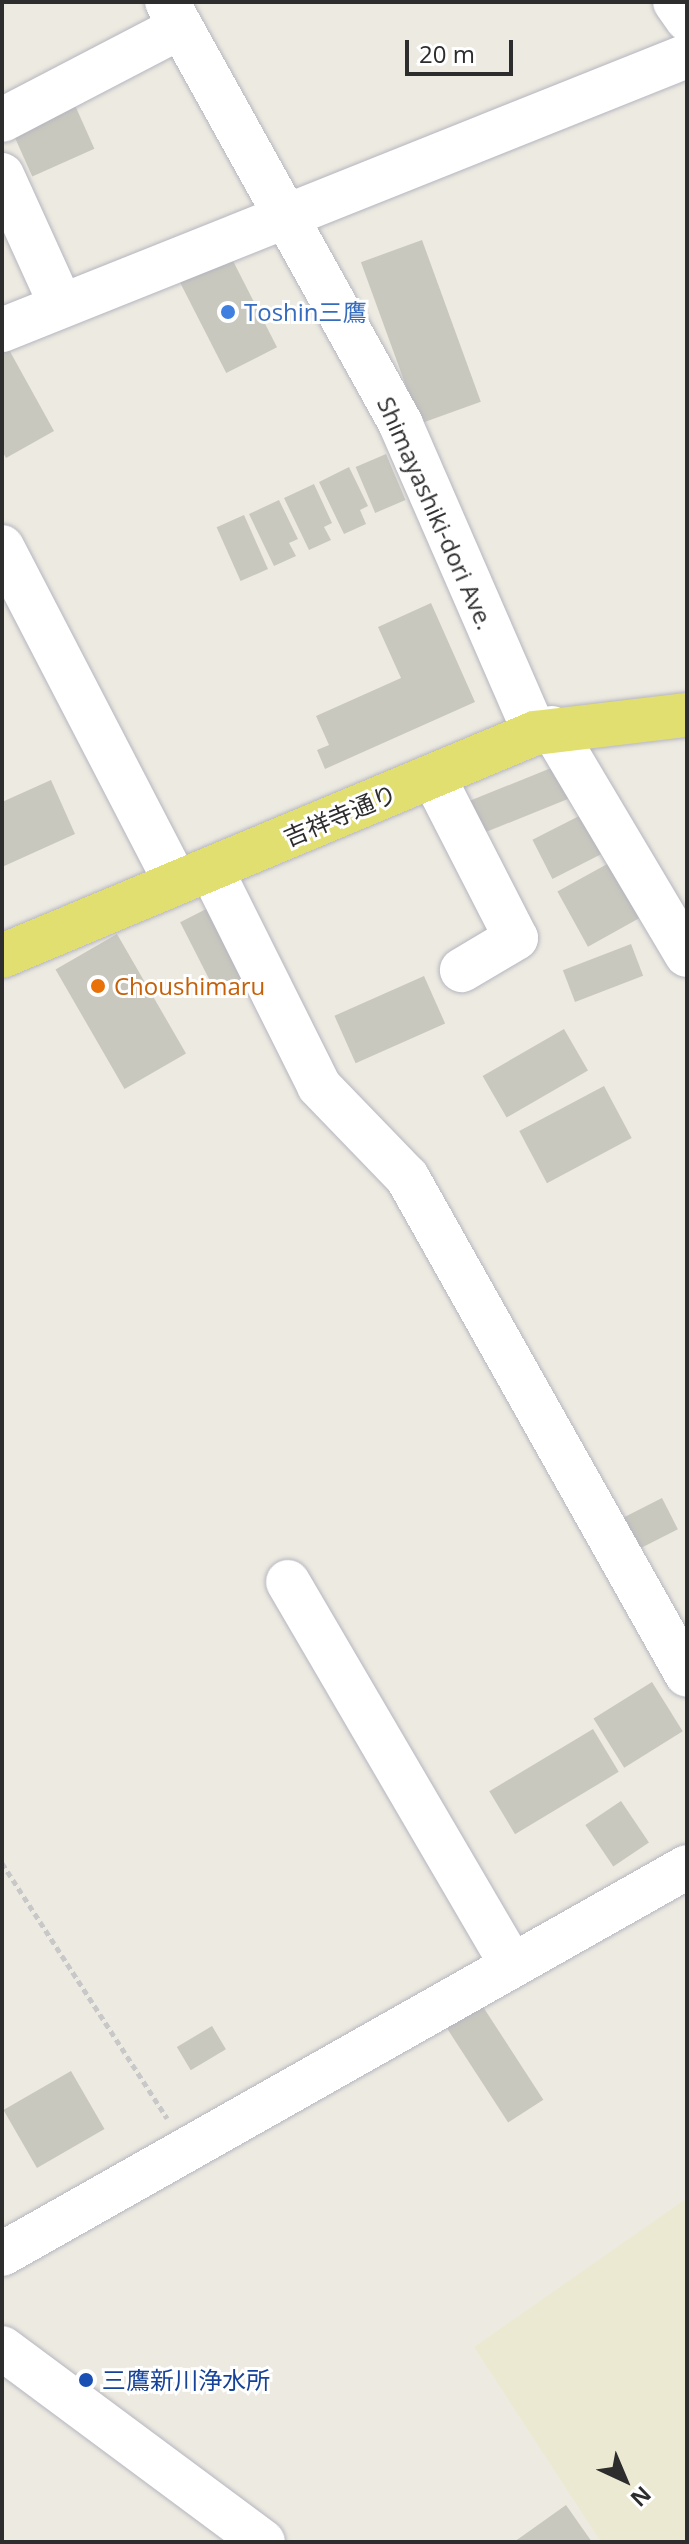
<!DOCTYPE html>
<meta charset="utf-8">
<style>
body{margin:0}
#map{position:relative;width:689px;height:2544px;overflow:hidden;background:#edeae1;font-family:"Open Sans","Noto Sans JP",sans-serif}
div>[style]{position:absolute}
.education>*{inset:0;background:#ece9d3}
.building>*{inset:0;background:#c9c8bf;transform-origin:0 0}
.path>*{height:5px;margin-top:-2.5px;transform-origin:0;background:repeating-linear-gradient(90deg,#c8c8c8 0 6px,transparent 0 10px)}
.roads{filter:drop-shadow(0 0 2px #b5b5bf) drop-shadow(0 0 2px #b5b5bf)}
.minor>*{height:44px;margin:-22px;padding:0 22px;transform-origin:22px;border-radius:22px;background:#fff}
.major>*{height:44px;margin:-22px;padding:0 22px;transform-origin:22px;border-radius:22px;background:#e2df71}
.dots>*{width:22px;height:22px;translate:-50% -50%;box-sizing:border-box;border:4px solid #fff;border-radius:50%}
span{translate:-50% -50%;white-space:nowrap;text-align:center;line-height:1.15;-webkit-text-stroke:6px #fff;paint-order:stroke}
.shop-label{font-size:24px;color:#366cbe}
.left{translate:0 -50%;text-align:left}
.street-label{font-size:24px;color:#2d2d2d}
.food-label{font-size:24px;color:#c56008}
.transit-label{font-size:24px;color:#164399}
.frame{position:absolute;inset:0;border:4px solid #2d2d2d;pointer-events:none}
.north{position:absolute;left:585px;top:2440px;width:80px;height:80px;-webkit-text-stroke:6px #fff;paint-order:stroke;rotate:136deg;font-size:22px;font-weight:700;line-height:32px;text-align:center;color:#2d2d2d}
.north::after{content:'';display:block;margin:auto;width:28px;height:36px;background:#2d2d2d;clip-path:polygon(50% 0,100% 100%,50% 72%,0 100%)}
.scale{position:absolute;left:405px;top:40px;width:108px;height:36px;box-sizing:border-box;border:4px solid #2d2d2d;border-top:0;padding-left:10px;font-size:24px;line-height:28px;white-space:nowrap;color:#2d2d2d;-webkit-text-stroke:6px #fff;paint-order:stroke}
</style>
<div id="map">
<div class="education">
<i style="clip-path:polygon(687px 2198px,687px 2542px,601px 2542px,474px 2347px)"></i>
</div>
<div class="building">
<i style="left:70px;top:94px;width:60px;height:68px;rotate:66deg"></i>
<i style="left:422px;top:240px;width:172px;height:65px;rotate:70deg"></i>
<i style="left:228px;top:251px;width:108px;height:57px;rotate:63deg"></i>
<i style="clip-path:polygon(2px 337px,54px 431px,6px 458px,2px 451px)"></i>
<i style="left:386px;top:454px;width:50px;height:33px;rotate:67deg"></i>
<i style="clip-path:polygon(349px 467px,368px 506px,360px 510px,366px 524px,344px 534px,319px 482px)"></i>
<i style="clip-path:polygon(314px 484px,332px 523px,324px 527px,331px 540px,309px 550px,284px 498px)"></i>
<i style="clip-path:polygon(279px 500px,298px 539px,289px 543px,296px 556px,274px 566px,249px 514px)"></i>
<i style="left:244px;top:515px;width:59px;height:30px;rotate:66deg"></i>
<i style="clip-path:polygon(431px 603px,475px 702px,325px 769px,317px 750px,329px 745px,316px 716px,401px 678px,378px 627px)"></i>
<i style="left:556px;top:766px;width:35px;height:93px;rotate:68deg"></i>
<i style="clip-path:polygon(51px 780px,75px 834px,2px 867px,2px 802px)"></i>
<i style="left:585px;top:813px;width:44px;height:59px;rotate:63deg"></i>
<i style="left:609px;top:863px;width:63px;height:59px;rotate:61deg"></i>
<i style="left:214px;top:905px;width:85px;height:38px;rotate:63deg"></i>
<i style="left:117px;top:934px;width:138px;height:71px;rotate:60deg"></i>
<i style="left:631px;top:944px;width:34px;height:73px;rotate:69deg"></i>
<i style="left:424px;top:976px;width:52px;height:98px;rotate:66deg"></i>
<i style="left:564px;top:1029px;width:48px;height:94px;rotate:60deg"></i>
<i style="left:604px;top:1086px;width:59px;height:96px;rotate:62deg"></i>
<i style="left:662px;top:1498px;width:35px;height:47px;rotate:63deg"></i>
<i style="left:652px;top:1682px;width:58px;height:69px;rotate:58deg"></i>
<i style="left:593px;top:1729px;width:50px;height:121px;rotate:59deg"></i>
<i style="left:621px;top:1801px;width:50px;height:43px;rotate:56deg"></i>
<i style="left:478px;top:1999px;width:120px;height:42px;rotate:57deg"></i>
<i style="left:212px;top:2026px;width:27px;height:41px;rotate:59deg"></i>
<i style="left:71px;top:2071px;width:67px;height:78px;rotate:60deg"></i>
<i style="clip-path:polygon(566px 2505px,592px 2542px,514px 2542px)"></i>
</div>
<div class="path">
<i style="left:2px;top:1863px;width:304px;rotate:57.1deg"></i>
</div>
<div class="roads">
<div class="minor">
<i style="left:167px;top:2px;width:483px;rotate:61deg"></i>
<i style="left:401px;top:425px;width:336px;rotate:66.5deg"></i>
<i style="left:675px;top:2px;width:21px;rotate:55deg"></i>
<i style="left:2px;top:120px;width:199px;rotate:-27.5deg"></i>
<i style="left:2px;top:175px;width:141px;rotate:65.6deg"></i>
<i style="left:2px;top:330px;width:738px;rotate:-21.8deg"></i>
<i style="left:2px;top:547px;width:378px;rotate:62.6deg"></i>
<i style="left:552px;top:728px;width:264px;rotate:59.3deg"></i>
<i style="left:433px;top:776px;width:182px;rotate:62.9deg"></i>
<i style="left:516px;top:938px;width:63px;rotate:149.3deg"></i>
<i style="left:211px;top:869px;width:242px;rotate:63.5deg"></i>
<i style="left:319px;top:1086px;width:127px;rotate:46deg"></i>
<i style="left:407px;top:1177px;width:571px;rotate:60.65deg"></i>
<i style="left:288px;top:1582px;width:444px;rotate:59.7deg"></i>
<i style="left:2px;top:2254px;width:787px;rotate:-29.46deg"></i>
<i style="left:2px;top:2348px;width:325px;rotate:36.6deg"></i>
</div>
<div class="major">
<i style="left:2px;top:956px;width:578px;rotate:-22.7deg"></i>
<i style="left:535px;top:733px;width:153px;rotate:-6.8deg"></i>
</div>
</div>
<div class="dots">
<i style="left:228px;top:312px;background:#3f7fe0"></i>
<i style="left:98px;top:986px;background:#e8710a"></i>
<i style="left:86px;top:2380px;background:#1a4fb4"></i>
</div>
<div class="shop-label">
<span class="left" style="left:244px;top:312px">Toshin三鷹</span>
</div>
<div class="street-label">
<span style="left:436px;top:513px;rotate:66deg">Shimayashiki-dori Ave.</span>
<span style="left:340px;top:815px;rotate:-23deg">吉祥寺通り</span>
</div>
<div class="food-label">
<span class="left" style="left:114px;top:986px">Choushimaru</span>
</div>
<div class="transit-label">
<span class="left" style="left:102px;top:2380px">三鷹新川浄水所</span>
</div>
<div class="frame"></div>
<div class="north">N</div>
<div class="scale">20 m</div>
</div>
